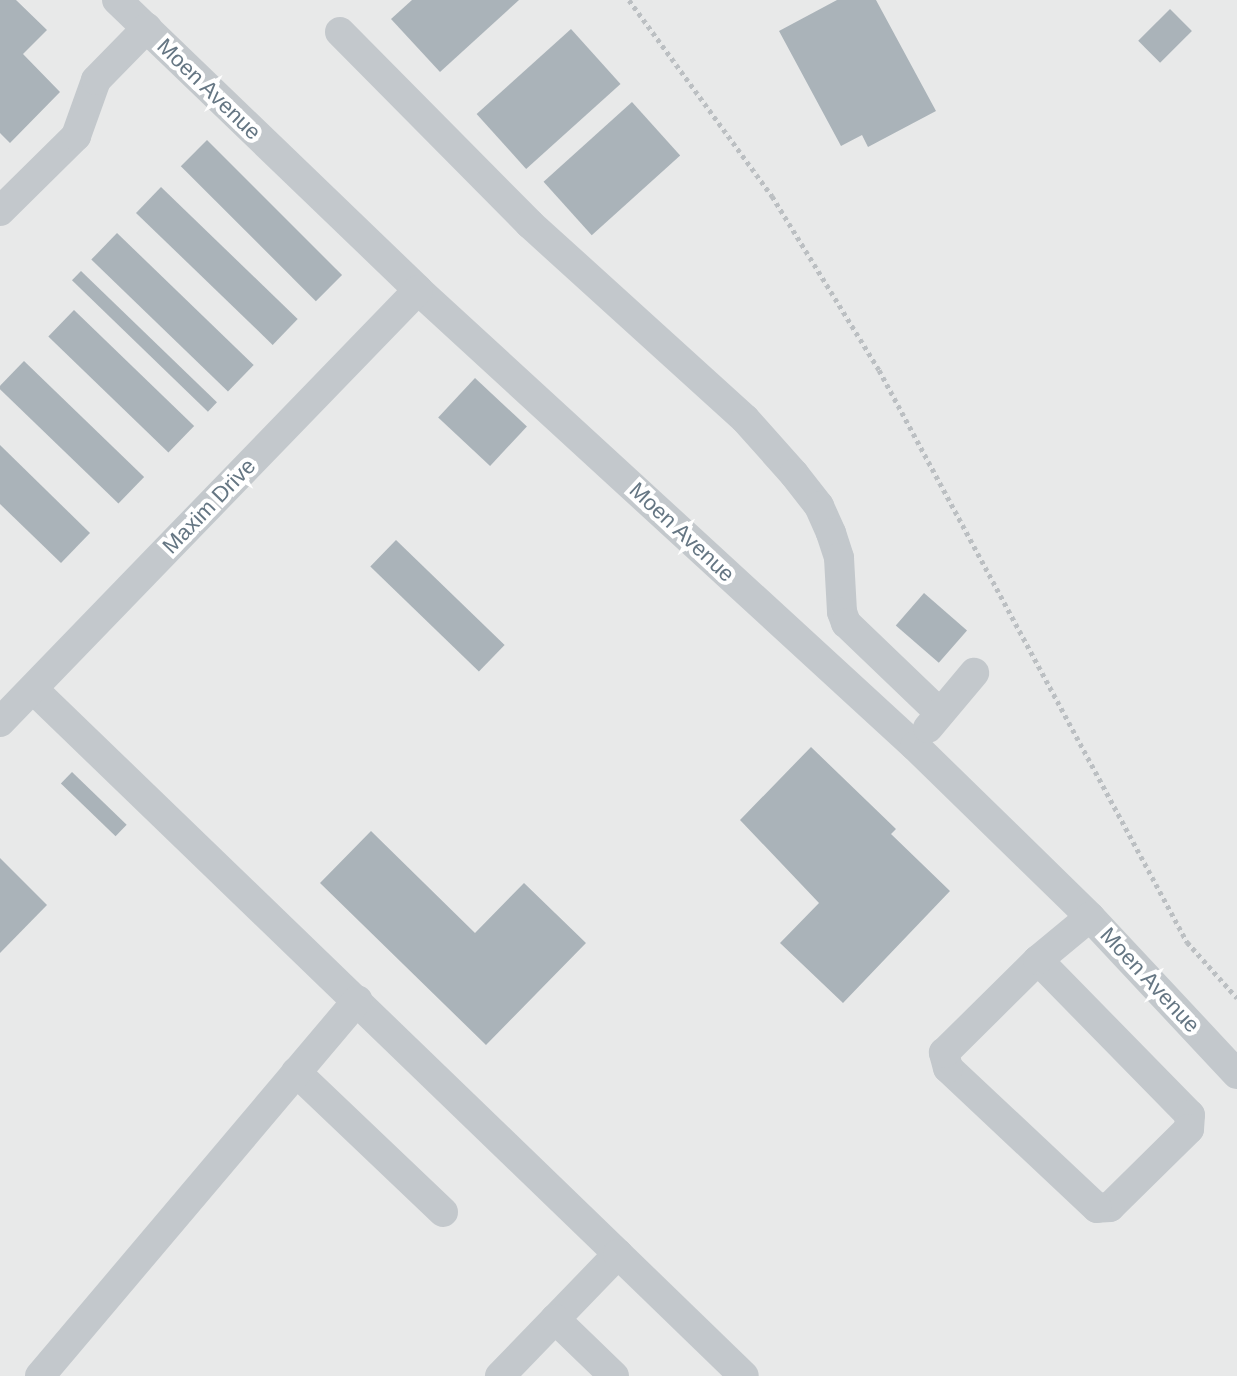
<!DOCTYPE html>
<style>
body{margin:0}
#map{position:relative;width:1237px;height:1376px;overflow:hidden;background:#fafaf8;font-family:Helvetica,sans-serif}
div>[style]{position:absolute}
.built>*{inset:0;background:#e8e9e9;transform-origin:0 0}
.building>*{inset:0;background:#aab3b9;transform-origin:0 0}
.path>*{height:5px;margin-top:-2.5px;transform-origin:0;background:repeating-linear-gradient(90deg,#bbbfc2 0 4px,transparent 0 8px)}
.minor>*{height:30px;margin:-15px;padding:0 15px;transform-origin:15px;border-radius:15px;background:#c3c8cc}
span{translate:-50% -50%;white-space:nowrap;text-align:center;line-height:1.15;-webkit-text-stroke:8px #fff;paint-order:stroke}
.street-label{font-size:22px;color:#657683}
</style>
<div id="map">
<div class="built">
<i style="left:0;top:0;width:1237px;height:1376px"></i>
</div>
<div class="building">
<i style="clip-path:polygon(0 0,16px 0,47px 30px,23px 54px,60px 92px,10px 143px,0 133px)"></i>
<i style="clip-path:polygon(412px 0,519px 0,440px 72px,391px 19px)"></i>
<i style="clip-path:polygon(837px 0,876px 0,936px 111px,868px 147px,862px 135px,841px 146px,779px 31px)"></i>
<i style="left:1170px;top:9px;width:31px;height:45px;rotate:45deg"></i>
<i style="left:571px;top:29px;width:74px;height:127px;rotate:48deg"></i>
<i style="left:632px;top:102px;width:72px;height:119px;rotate:48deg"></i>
<i style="left:207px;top:140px;width:191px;height:37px;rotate:45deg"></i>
<i style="left:161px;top:187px;width:190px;height:36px;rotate:44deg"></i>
<i style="left:117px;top:233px;width:190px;height:37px;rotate:44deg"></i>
<i style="left:81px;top:271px;width:189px;height:13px;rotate:44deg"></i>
<i style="left:74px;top:310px;width:167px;height:37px;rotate:44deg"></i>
<i style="left:24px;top:361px;width:167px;height:37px;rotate:44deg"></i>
<i style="left:475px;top:378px;width:71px;height:54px;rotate:43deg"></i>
<i style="clip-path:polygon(0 445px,90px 533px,61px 563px,0 504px)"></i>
<i style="left:396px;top:540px;width:151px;height:37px;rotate:44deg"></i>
<i style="left:924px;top:593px;width:57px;height:43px;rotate:41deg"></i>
<i style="clip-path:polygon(811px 747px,896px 829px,891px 834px,950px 891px,843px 1003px,780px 943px,819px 903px,740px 820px)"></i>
<i style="left:72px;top:772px;width:76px;height:16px;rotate:44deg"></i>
<i style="clip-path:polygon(371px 831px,475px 933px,524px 883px,586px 943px,486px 1045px,320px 883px)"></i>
<i style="clip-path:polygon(0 858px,47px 905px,0 953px)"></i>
</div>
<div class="path">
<i style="left:629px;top:0;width:243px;rotate:53.9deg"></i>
<i style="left:772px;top:196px;width:204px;rotate:58.4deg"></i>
<i style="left:879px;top:370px;width:650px;rotate:61.7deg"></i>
<i style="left:1187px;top:942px;width:75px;rotate:48.2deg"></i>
</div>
<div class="minor">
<i style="left:117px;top:0;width:418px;rotate:43.9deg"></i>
<i style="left:418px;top:290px;width:674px;rotate:42.54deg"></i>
<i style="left:915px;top:746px;width:245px;rotate:44.3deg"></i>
<i style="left:1090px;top:917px;width:215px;rotate:46.9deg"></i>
<i style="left:340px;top:32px;width:270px;rotate:45.3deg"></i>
<i style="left:530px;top:224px;width:290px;rotate:42.2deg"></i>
<i style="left:745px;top:419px;width:74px;rotate:48.3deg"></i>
<i style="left:794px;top:474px;width:41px;rotate:52deg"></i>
<i style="left:819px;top:506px;width:30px;rotate:66deg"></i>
<i style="left:831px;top:533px;width:26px;rotate:72deg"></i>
<i style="left:839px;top:558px;width:54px;rotate:86.8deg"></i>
<i style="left:842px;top:612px;width:12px;rotate:70deg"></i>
<i style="left:846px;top:623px;width:130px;rotate:43.8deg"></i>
<i style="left:0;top:211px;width:107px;rotate:-44.6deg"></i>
<i style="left:76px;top:136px;width:59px;rotate:-70.3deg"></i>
<i style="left:96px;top:80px;width:73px;rotate:-45.6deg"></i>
<i style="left:33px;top:689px;width:813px;rotate:44deg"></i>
<i style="left:618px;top:1254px;width:170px;rotate:134deg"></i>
<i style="left:0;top:722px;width:601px;rotate:-45.94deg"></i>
<i style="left:928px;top:728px;width:72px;rotate:-50.1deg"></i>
<i style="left:1038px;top:960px;width:217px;rotate:45.6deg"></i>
<i style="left:1190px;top:1115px;width:14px;rotate:94deg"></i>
<i style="left:1189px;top:1129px;width:111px;rotate:135.4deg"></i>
<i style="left:1110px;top:1207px;width:13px;rotate:176deg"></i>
<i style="left:1097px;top:1208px;width:204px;rotate:-136.8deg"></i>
<i style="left:948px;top:1068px;width:16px;rotate:-105deg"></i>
<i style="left:944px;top:1053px;width:132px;rotate:-44.7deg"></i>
<i style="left:1038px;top:960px;width:67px;rotate:-39.6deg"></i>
<i style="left:296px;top:1072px;width:203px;rotate:43.6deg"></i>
<i style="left:618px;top:1254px;width:175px;rotate:44.1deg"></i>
<i style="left:555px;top:1319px;width:82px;rotate:44deg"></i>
<i style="left:40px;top:1376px;width:492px;rotate:-49.8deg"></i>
</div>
<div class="street-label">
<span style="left:209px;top:89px;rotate:44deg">Moen Avenue</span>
<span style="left:209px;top:506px;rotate:-46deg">Maxim Drive</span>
<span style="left:682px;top:532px;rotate:43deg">Moen Avenue</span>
<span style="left:1150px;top:980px;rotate:47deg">Moen Avenue</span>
</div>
</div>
